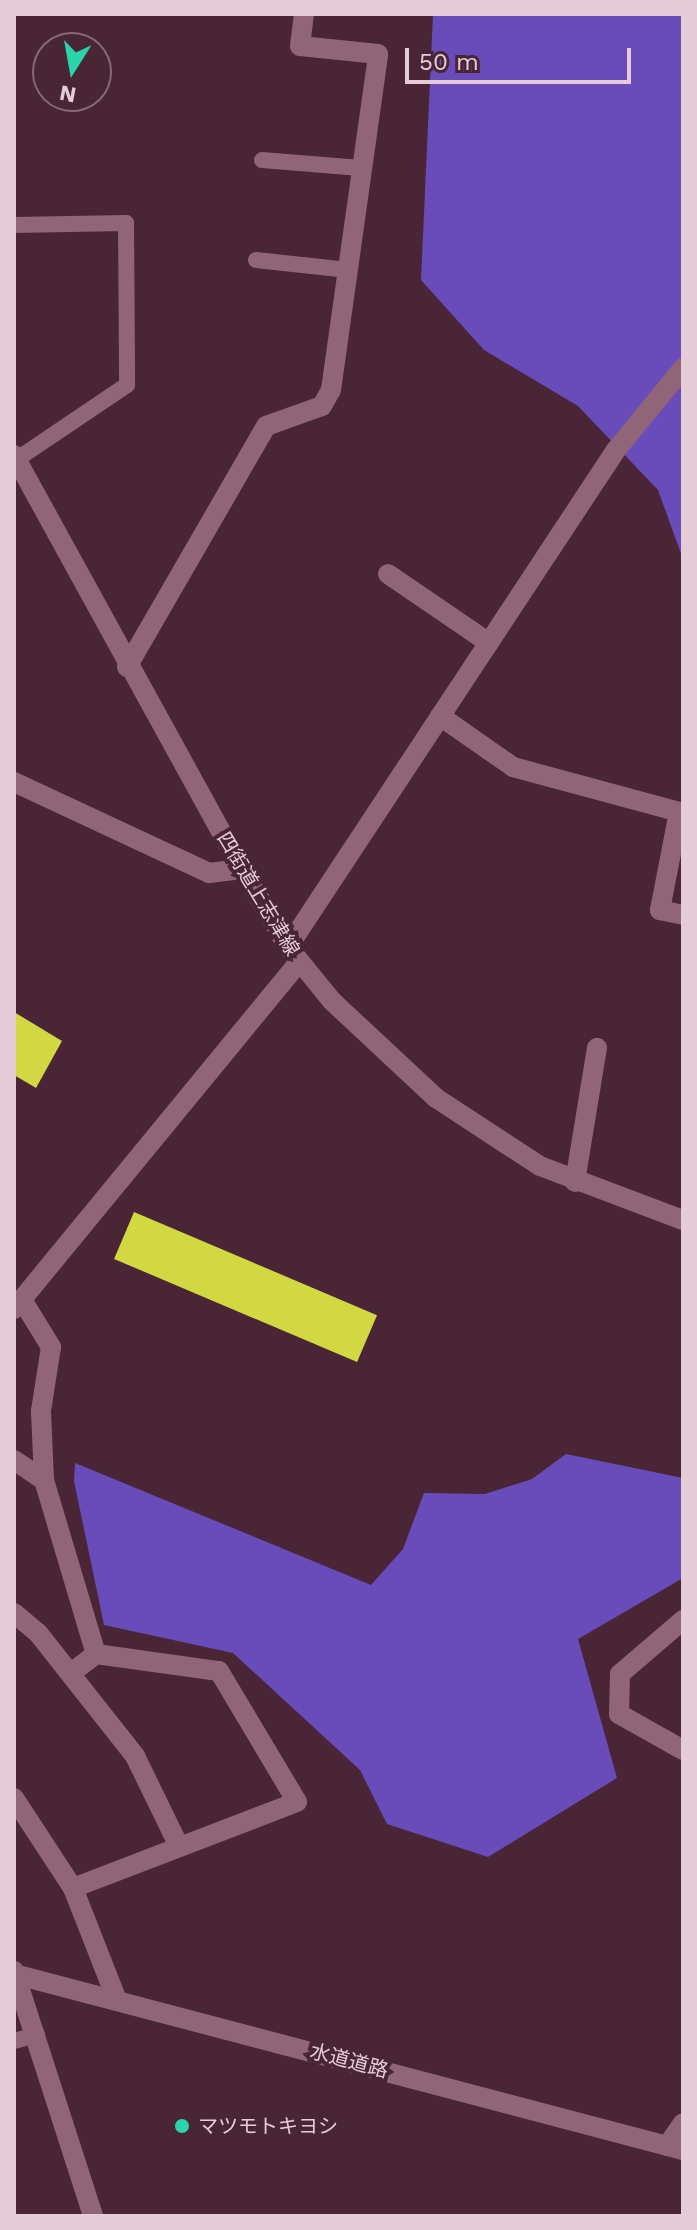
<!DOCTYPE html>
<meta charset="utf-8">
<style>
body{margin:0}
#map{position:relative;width:697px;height:2230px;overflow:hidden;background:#4a2536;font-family:"Work Sans","Noto Sans JP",sans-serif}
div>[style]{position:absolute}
.forest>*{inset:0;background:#694cba}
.building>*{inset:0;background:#d2d842;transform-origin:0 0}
.service>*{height:16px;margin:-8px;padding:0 8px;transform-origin:8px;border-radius:8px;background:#906577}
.minor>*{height:20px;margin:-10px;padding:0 10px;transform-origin:10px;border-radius:10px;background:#906577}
.tertiary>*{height:20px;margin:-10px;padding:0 10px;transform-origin:10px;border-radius:10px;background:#906577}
.secondary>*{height:20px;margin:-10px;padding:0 10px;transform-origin:10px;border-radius:10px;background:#906577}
.dots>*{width:22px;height:22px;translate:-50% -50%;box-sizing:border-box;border:4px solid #4a2536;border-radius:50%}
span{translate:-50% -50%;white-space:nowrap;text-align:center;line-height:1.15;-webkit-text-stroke:8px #4a2536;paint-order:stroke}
.street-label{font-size:20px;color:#e5ccd6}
.poi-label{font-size:20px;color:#e5ccd6}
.left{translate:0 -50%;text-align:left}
.frame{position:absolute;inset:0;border:16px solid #e5ccd6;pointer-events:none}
.north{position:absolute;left:32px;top:32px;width:80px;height:80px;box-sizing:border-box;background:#4a2536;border:2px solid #886876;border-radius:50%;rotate:191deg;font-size:22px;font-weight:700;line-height:32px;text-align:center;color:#e5ccd6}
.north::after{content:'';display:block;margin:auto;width:28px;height:36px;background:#2ad5ac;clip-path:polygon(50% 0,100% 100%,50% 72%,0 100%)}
.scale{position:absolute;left:405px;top:48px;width:226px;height:36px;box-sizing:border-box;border:4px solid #e5ccd6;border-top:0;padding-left:10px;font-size:24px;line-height:28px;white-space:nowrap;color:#e5ccd6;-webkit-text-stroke:6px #4a2536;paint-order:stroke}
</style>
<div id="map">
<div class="forest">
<i style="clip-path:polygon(433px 14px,683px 14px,683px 559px,658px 490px,578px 406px,484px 350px,421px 280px)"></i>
<i style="clip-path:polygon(566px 1454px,683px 1478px,683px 1578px,578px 1639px,617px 1778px,488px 1857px,387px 1824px,360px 1770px,233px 1653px,104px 1625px,74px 1481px,75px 1463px,371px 1585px,403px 1549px,424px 1493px,485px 1494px,532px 1479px)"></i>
</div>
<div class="building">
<i style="clip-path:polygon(14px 1012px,62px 1041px,36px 1088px,14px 1075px)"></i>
<i style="left:134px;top:1212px;width:264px;height:51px;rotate:23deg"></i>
</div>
<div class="service">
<i style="left:262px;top:160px;width:99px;rotate:4.6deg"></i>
<i style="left:14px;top:225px;width:112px;rotate:-1deg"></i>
<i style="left:126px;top:223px;width:162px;rotate:89.6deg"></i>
<i style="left:127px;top:385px;width:134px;rotate:146deg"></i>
<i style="left:256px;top:260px;width:93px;rotate:6.2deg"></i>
<i style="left:14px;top:2041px;width:24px;rotate:-15deg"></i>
</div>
<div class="minor">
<i style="left:388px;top:574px;width:122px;rotate:34.3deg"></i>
<i style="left:127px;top:667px;width:278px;rotate:-60deg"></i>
<i style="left:266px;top:426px;width:59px;rotate:-19.7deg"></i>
<i style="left:322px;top:406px;width:18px;rotate:-61deg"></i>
<i style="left:331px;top:390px;width:339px;rotate:-82deg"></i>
<i style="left:378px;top:54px;width:78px;rotate:-174.1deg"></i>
<i style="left:300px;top:46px;width:32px;rotate:-83deg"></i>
<i style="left:440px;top:716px;width:89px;rotate:34.9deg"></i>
<i style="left:513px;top:767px;width:176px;rotate:15.1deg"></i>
<i style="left:14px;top:782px;width:215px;rotate:25deg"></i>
<i style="left:209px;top:873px;width:33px;rotate:-7deg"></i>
<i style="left:679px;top:812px;width:100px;rotate:101deg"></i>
<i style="left:660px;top:910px;width:24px;rotate:12deg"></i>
<i style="left:288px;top:947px;width:595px;rotate:-56.58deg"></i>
<i style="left:616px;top:450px;width:106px;rotate:-50.7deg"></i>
<i style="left:575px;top:1182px;width:136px;rotate:-80.7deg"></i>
<i style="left:24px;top:1303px;width:52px;rotate:58.5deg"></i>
<i style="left:51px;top:1347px;width:65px;rotate:98.9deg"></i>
<i style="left:41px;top:1411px;width:69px;rotate:87.5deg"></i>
<i style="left:44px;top:1480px;width:182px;rotate:73.4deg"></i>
<i style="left:14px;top:1309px;width:449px;rotate:-50.6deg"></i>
<i style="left:14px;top:1460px;width:36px;rotate:34deg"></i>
<i style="left:14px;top:1613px;width:31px;rotate:40deg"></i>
<i style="left:38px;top:1633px;width:157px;rotate:51.7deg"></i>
<i style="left:135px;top:1756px;width:98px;rotate:64deg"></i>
<i style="left:683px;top:1620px;width:83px;rotate:139.4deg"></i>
<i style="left:620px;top:1674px;width:40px;rotate:91.4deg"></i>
<i style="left:619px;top:1714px;width:73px;rotate:29.4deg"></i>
<i style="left:71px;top:1673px;width:31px;rotate:-37deg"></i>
<i style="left:96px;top:1654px;width:124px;rotate:7.9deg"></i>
<i style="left:219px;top:1671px;width:152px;rotate:59.2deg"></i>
<i style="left:297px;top:1802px;width:240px;rotate:159deg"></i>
<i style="left:14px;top:1798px;width:108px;rotate:56.8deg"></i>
<i style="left:73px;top:1888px;width:118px;rotate:68.6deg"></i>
</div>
<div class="tertiary">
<i style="left:14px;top:1971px;width:257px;rotate:72.1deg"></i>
<i style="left:14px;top:1974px;width:692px;rotate:14.74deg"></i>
<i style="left:667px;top:2146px;width:28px;rotate:-55deg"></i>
</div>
<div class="secondary">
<i style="left:14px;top:455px;width:473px;rotate:61.2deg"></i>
<i style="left:242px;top:869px;width:91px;rotate:59.5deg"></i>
<i style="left:288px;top:947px;width:70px;rotate:50.8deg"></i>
<i style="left:332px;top:1001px;width:142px;rotate:43deg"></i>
<i style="left:436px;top:1098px;width:124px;rotate:33.2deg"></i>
<i style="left:540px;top:1166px;width:153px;rotate:20.7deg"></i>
</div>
<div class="dots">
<i style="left:182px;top:2126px;background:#2ad5ac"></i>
</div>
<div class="street-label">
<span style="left:258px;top:894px;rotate:59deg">四街道上志津線</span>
<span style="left:349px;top:2061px;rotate:15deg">水道道路</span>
</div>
<div class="poi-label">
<span class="left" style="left:198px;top:2126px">マツモトキヨシ</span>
</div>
<div class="frame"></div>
<div class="north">N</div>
<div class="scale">50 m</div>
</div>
